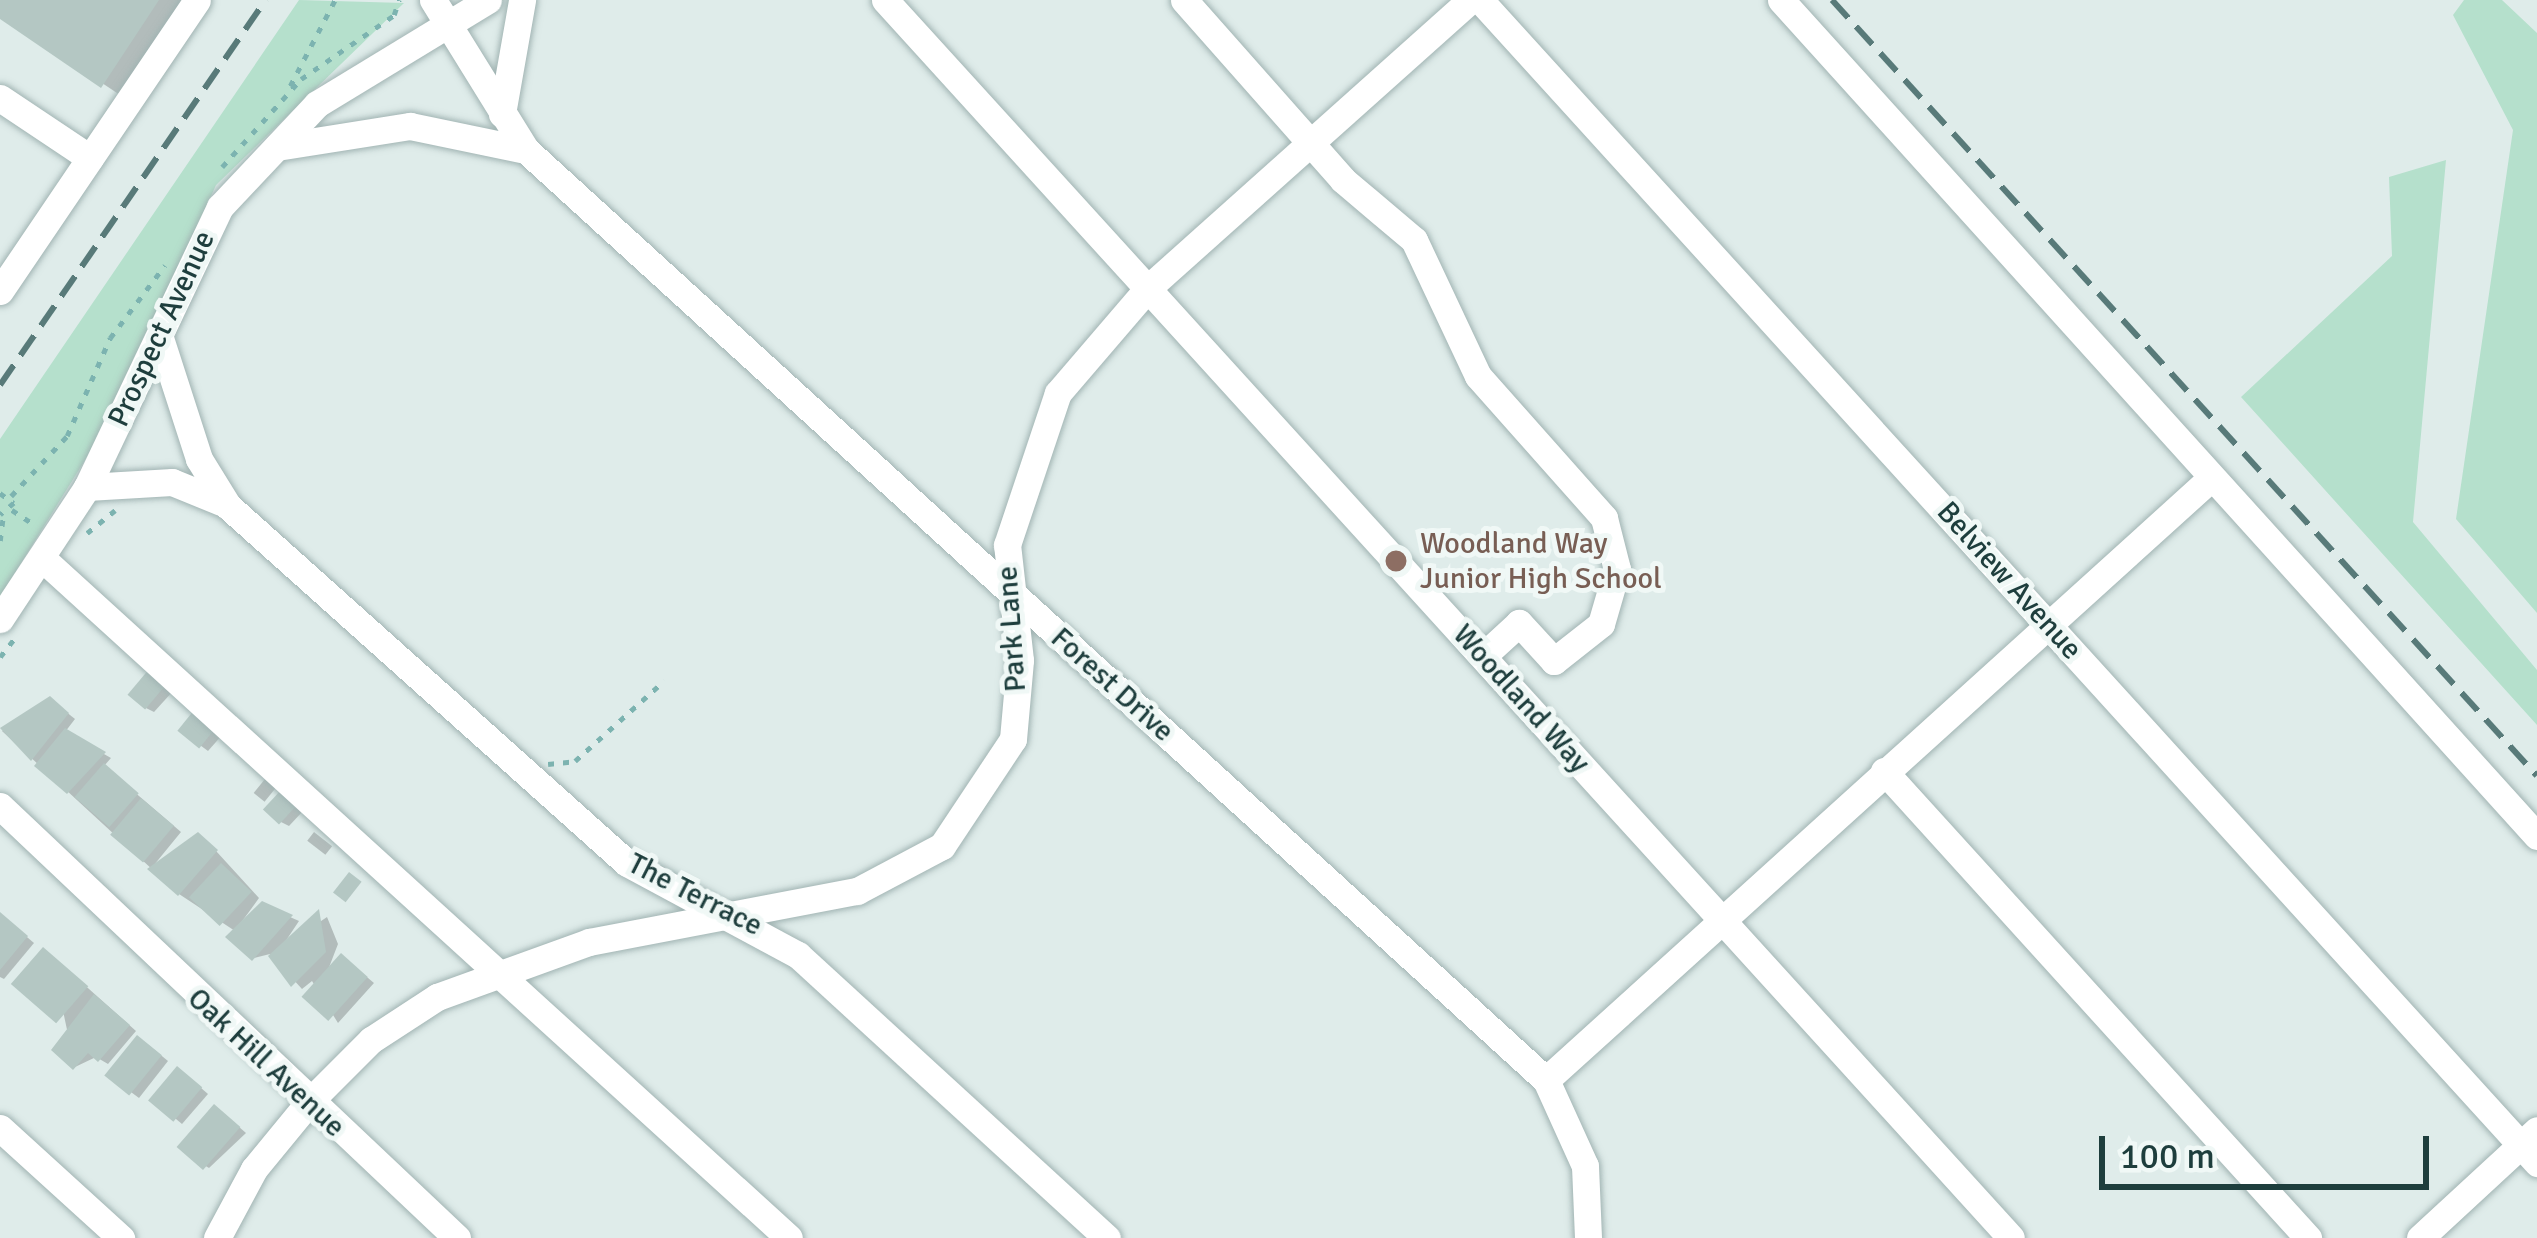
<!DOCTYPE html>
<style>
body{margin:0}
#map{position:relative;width:2537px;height:1238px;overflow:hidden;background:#dfecea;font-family:Signika,sans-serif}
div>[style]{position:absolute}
.green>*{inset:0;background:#b5e0cc}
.shadow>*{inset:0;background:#0003;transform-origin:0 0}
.building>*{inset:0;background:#b4c7c3;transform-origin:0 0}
.path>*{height:4.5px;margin-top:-2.25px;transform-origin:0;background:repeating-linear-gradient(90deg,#7cb3b0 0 6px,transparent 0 15px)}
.roads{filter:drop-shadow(0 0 3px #a1b4b3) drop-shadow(0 0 3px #a1b4b3)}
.minor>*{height:27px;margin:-13.5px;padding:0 13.5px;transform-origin:13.5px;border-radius:13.5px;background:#fff}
.rail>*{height:6px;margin-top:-3px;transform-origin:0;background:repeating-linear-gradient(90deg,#587a79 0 24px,transparent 0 36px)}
.dots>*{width:33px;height:33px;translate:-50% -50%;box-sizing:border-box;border:6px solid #f0f8f6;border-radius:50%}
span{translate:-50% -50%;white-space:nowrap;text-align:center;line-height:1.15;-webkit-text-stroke:10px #f0f8f6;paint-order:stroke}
.street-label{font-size:30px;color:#1e3e3d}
.education-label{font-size:30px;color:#785e54}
.left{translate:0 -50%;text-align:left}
.scale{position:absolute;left:2099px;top:1136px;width:330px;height:54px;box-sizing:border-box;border:6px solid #1e3e3d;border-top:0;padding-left:15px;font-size:36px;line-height:42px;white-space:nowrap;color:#1e3e3d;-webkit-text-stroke:9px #f0f8f6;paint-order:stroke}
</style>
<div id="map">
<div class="green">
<i style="clip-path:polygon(299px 0,404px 3px,216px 185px,108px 423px,0 597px,0 439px)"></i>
<i style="clip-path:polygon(2464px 0,2502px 0,2537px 33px,2537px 613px,2456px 519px,2513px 130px,2453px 15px)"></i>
<i style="clip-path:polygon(2446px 160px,2413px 522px,2537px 670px,2537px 725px,2241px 397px,2392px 256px,2389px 177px)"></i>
</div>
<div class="shadow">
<i style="clip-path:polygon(0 0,184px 0,120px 95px,0 15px)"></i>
<i style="clip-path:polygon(159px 676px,174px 690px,154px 712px,146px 708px)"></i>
<i style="clip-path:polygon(50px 699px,75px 719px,65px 732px,111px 758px,104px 766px,181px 832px,154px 865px,206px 840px,259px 898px,235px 931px,179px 894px,2px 731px)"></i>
<i style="clip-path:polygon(204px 718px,223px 734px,208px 751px,181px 731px)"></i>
<i style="left:265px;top:779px;width:14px;height:18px;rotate:39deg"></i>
<i style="clip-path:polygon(282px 793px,304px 810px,289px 826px,281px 822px)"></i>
<i style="left:314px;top:832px;width:23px;height:11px;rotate:38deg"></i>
<i style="clip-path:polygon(263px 905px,299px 921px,281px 948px,327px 917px,338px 944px,328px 970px,349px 962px,374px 983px,338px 1023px,312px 981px,302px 989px,270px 954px,254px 958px)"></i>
<i style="clip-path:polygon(0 914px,34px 943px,4px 979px,0 977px)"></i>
<i style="clip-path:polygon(51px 955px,136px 1031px,108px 1064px,96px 1057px,75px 1067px)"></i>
<i style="clip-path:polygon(146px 1043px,168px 1061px,139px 1098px,108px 1075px)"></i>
<i style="clip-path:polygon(185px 1074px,208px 1094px,182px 1124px,152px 1099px)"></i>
<i style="clip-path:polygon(223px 1113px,246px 1133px,209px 1168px,201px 1163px)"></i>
</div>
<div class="building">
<i style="clip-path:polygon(0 0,159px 0,101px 88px,0 19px)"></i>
<i style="left:150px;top:668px;width:23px;height:35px;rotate:40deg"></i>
<i style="clip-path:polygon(50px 696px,69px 713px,31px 761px,0 728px)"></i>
<i style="left:195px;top:709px;width:28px;height:28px;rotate:39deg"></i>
<i style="clip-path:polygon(65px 728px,106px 752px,67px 794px,34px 766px)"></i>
<i style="left:104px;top:763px;width:46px;height:45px;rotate:41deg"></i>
<i style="left:282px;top:789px;width:22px;height:28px;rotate:43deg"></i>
<i style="left:141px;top:798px;width:43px;height:48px;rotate:40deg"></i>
<i style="clip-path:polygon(198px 832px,218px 850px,178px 896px,147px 869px)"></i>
<i style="left:221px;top:863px;width:42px;height:47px;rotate:43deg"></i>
<i style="left:349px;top:872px;width:16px;height:26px;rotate:38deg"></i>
<i style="clip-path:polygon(262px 901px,293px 915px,252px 961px,225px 937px)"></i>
<i style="clip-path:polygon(319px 909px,326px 952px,291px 987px,268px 956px)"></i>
<i style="clip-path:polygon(0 912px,28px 936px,0 970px)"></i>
<i style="left:43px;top:947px;width:60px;height:49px;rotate:41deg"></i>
<i style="left:341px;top:953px;width:36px;height:59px;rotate:42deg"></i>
<i style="clip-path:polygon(94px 994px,130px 1025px,98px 1062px,88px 1053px,73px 1070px,51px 1050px)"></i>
<i style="left:137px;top:1035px;width:32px;height:52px;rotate:39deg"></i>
<i style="left:177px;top:1066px;width:33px;height:45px;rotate:40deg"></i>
<i style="left:214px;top:1104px;width:35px;height:57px;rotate:41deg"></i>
</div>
<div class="path">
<i style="left:290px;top:86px;width:97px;rotate:-62.4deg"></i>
<i style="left:222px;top:167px;width:118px;rotate:-48.1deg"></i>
<i style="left:301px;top:79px;width:113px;rotate:-34.5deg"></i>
<i style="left:394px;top:15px;width:16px;rotate:-72deg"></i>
<i style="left:0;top:493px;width:17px;rotate:36deg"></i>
<i style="left:14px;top:503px;width:18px;rotate:139deg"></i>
<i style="left:11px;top:496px;width:82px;rotate:-47deg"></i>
<i style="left:67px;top:436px;width:107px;rotate:-66.3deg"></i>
<i style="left:110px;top:338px;width:91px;rotate:-53deg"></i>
<i style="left:12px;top:510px;width:24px;rotate:33deg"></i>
<i style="left:87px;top:533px;width:36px;rotate:-39deg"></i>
<i style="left:0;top:541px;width:25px;rotate:-83deg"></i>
<i style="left:0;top:657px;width:24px;rotate:-52deg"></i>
<i style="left:548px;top:764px;width:27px;rotate:-6deg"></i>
<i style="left:575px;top:761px;width:120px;rotate:-42deg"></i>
</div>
<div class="roads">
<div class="minor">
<i style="left:433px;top:0;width:176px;rotate:58.2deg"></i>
<i style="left:526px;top:150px;width:1380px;rotate:42.36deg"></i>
<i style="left:1546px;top:1080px;width:94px;rotate:65.6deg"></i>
<i style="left:1585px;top:1166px;width:72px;rotate:87.6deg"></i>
<i style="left:885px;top:0;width:1673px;rotate:47.71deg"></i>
<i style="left:1184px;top:0;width:240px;rotate:48.5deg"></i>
<i style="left:1343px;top:180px;width:93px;rotate:40.2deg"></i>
<i style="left:1414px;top:240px;width:150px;rotate:64.8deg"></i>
<i style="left:1478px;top:376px;width:190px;rotate:48.4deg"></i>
<i style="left:1604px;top:518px;width:53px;rotate:75.7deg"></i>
<i style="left:1617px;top:569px;width:57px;rotate:106.2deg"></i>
<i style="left:1601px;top:624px;width:60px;rotate:141.8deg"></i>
<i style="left:1554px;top:661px;width:52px;rotate:-132.6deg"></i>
<i style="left:1519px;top:623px;width:49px;rotate:137.5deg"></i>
<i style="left:1480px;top:0;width:1572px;rotate:47.73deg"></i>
<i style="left:1781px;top:0;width:1127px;rotate:47.88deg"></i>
<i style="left:0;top:98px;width:108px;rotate:33.7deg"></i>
<i style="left:502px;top:114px;width:116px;rotate:-80deg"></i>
<i style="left:277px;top:147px;width:135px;rotate:-9deg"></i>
<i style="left:410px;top:126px;width:118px;rotate:11.7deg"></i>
<i style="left:0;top:291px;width:351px;rotate:-55.9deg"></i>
<i style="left:160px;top:338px;width:127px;rotate:72.1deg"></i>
<i style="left:199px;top:459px;width:55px;rotate:58.3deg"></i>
<i style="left:228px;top:506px;width:535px;rotate:41.82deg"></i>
<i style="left:627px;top:863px;width:194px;rotate:28.3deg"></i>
<i style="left:798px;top:955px;width:419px;rotate:42.5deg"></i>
<i style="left:87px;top:487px;width:85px;rotate:-3.4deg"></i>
<i style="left:172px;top:482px;width:53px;rotate:22.2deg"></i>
<i style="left:44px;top:560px;width:1007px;rotate:42.3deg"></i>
<i style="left:0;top:619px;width:158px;rotate:-56.6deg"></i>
<i style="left:87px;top:487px;width:310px;rotate:-64.6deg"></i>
<i style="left:220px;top:207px;width:141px;rotate:-46.7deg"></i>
<i style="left:317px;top:104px;width:200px;rotate:-31.3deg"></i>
<i style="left:1884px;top:771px;width:631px;rotate:47.76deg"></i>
<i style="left:0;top:806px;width:629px;rotate:43.39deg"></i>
<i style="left:1546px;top:1080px;width:897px;rotate:-42.15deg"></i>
<i style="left:0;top:1128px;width:164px;rotate:42.3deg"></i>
<i style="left:217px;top:1238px;width:78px;rotate:-61.8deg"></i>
<i style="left:254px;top:1169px;width:87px;rotate:-50.6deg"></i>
<i style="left:309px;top:1102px;width:88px;rotate:-45deg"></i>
<i style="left:371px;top:1040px;width:79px;rotate:-33.1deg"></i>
<i style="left:437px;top:997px;width:162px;rotate:-19.9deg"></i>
<i style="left:589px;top:942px;width:273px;rotate:-10.8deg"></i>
<i style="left:857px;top:891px;width:96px;rotate:-27.9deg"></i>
<i style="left:942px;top:846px;width:128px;rotate:-56.4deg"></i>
<i style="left:1013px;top:739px;width:79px;rotate:-84.9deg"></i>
<i style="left:1020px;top:660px;width:116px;rotate:-96.4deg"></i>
<i style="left:1007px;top:545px;width:160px;rotate:-71.5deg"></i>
<i style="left:1058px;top:393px;width:137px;rotate:-49.4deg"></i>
<i style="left:1147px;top:289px;width:433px;rotate:-41.8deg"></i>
<i style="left:2420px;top:1238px;width:159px;rotate:-42.7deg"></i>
</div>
</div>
<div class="rail">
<i style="left:1832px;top:0;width:1048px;rotate:47.74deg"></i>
<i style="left:0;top:385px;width:468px;rotate:-55.4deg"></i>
</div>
<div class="dots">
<i style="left:1396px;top:561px;background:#8d6e63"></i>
</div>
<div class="street-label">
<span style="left:162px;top:329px;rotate:-65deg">Prospect Avenue</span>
<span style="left:2009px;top:581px;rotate:48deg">Belview Avenue</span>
<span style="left:1012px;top:629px;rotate:-94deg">Park Lane</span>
<span style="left:1112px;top:685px;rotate:42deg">Forest Drive</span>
<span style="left:1521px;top:699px;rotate:48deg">Woodland Way</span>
<span style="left:695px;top:895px;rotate:27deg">The Terrace</span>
<span style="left:266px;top:1063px;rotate:43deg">Oak Hill Avenue</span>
</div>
<div class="education-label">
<span class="left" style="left:1420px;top:561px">Woodland Way<br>Junior High School</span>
</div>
<div class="scale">100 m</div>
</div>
